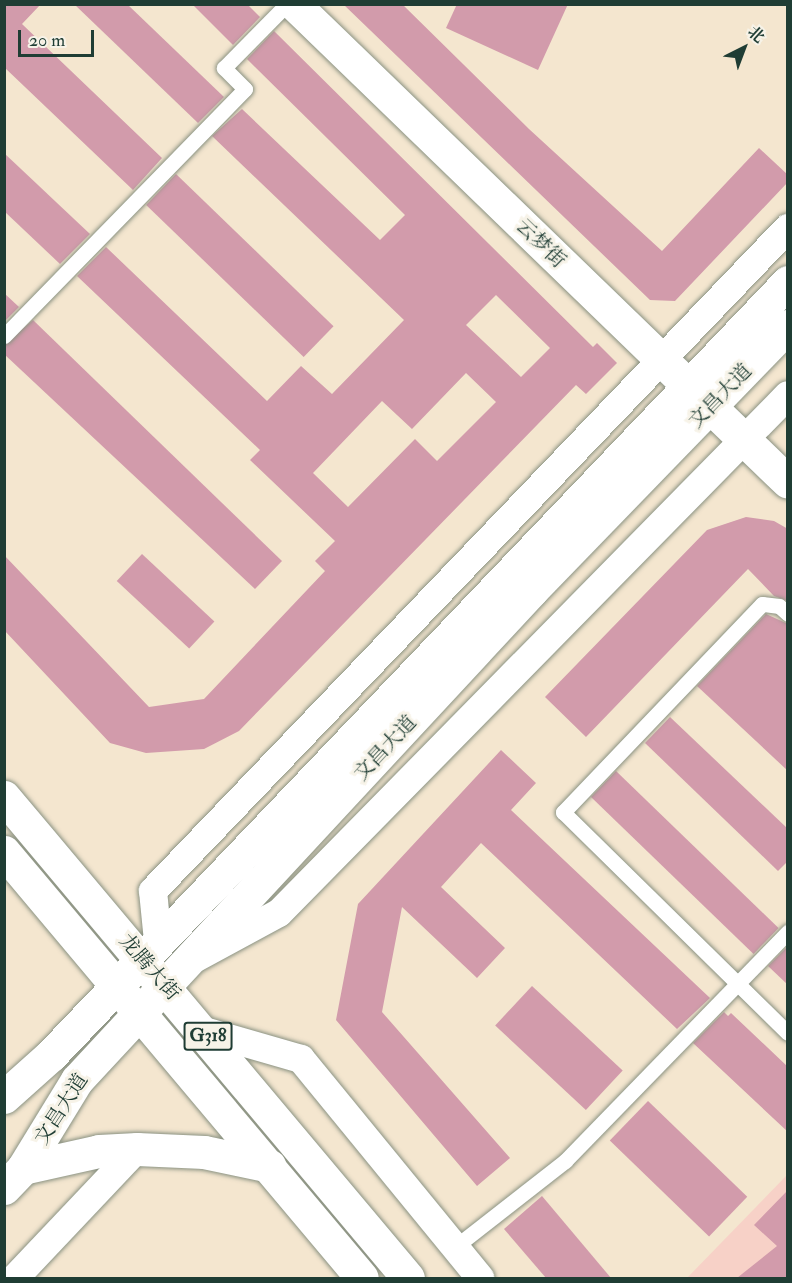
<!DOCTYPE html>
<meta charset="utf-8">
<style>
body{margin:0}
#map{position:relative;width:792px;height:1283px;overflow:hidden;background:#f4e6cf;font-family:"IM FELL Double Pica","Noto Serif SC",serif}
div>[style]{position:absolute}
.built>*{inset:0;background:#f7d1c7}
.building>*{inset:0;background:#d29bab;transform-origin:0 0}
.roads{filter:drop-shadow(0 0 2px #8a9282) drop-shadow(0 0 2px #8a9282)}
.service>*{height:15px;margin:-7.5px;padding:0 7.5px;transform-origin:7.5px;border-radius:7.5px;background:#fff}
.minor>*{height:28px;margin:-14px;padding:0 14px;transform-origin:14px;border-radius:14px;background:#fff}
.tertiary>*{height:33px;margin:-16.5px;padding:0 16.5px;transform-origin:16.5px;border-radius:16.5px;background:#fff}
.secondary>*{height:33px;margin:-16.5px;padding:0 16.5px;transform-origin:16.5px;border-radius:16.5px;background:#fff}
.trunk>*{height:33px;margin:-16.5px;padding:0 16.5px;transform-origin:16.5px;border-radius:16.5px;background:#fff}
span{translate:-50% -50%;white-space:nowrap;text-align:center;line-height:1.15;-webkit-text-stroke:6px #f7f3e8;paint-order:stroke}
.shield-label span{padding:2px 4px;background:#f7f3e8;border:2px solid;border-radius:4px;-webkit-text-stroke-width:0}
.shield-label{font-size:18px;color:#1f3d34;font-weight:700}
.street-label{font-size:20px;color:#1f3d34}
.frame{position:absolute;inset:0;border:6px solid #1f3d34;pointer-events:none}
.north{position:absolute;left:714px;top:18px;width:60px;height:60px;-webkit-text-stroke:4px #f7f3e8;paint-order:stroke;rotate:42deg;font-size:16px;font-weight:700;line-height:24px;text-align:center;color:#1f3d34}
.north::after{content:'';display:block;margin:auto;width:21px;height:27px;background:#1f3d34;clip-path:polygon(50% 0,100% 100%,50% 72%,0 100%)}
.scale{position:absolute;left:18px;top:30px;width:76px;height:27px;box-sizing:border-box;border:3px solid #1f3d34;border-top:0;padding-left:8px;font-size:18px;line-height:21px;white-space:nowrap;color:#1f3d34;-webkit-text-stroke:4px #f7f3e8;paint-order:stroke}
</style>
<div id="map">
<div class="built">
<i style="clip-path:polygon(787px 1175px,787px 1278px,687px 1278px)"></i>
</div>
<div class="building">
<i style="clip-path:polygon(4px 4px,41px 4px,22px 24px,162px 158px,133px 190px,4px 67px)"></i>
<i style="clip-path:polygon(74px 4px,127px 4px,224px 97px,198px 123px)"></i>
<i style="clip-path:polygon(192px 4px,247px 4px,260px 17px,233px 45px)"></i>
<i style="clip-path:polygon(343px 4px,402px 4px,529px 129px,662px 251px,759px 148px,788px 175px,788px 182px,675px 301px,650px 300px)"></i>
<i style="clip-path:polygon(457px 4px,568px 4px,538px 70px,446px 28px)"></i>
<i style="clip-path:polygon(evenodd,274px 31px,593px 347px,597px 343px,617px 363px,586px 394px,576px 385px,239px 731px,204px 749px,146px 753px,110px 743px,4px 630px,4px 555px,149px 707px,204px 699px,325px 571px,315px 561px,335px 541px,250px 460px,260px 450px,77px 276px,106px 247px,267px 401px,301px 366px,332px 394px,404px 320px,212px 136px,242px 109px,380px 240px,405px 215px,247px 59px,274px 31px,496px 295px,550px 348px,521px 377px,466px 325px,496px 295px,274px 31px,466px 373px,496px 402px,437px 461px,415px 439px,348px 507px,313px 473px,382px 401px,412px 429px,466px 373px)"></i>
<i style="clip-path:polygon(4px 153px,90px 234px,60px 264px,4px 211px)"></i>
<i style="left:176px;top:174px;width:219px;height:43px;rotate:44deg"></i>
<i style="clip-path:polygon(4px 293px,19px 307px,4px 322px)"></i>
<i style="clip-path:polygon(33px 320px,282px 561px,255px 589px,4px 354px,4px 345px)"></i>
<i style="clip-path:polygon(746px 517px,774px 521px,788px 529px,788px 601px,774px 596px,748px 569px,586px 737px,545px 697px,707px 530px)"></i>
<i style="left:142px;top:554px;width:99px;height:37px;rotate:43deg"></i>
<i style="clip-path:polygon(766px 614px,788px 624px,788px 771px,697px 686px)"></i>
<i style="clip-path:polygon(670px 717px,788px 829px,788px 861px,778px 871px,645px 743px)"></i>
<i style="clip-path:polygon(501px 750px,536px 783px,511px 810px,710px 998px,677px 1029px,481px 843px,441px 887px,505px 948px,477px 978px,402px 907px,382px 1012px,510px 1158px,477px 1186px,336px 1020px,358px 904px)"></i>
<i style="left:616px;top:771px;width:226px;height:36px;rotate:44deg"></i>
<i style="clip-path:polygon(788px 946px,788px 985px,768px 966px)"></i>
<i style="left:532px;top:986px;width:124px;height:54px;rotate:43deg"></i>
<i style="clip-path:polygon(724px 1012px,728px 1016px,731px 1013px,788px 1067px,788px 1132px,693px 1043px)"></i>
<i style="left:648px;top:1101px;width:138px;height:55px;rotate:44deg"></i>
<i style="clip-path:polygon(788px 1190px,788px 1278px,737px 1278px,777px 1246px,754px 1225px)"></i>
<i style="clip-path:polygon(542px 1196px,611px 1278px,546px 1278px,504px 1229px)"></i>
</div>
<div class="roads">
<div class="service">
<i style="left:4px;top:336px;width:345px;rotate:-45.7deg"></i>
<i style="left:245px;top:89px;width:30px;rotate:-135deg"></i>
<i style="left:224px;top:68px;width:90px;rotate:-45.5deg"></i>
<i style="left:788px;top:614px;width:12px;rotate:-138deg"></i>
<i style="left:779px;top:606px;width:17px;rotate:-173deg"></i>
<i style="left:762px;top:604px;width:288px;rotate:133.7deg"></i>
<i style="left:563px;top:812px;width:315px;rotate:44.5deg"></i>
<i style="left:455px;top:1247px;width:140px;rotate:-38deg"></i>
<i style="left:565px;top:1161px;width:320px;rotate:-45.8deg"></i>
</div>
<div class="minor">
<i style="left:158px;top:941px;width:50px;rotate:-95.7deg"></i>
<i style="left:153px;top:891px;width:918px;rotate:-46.24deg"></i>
<i style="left:196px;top:958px;width:94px;rotate:-28.5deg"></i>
<i style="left:279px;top:913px;width:726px;rotate:-45.5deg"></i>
<i style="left:204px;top:1031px;width:101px;rotate:16.1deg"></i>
<i style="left:301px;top:1059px;width:283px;rotate:50.7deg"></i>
<i style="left:15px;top:1278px;width:178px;rotate:-46.6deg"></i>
</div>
<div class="tertiary">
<i style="left:294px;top:4px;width:687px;rotate:44.06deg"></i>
</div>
<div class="secondary">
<i style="left:4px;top:1097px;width:63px;rotate:-41.8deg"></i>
<i style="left:51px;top:1055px;width:1068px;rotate:-46.37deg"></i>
<i style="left:23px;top:1168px;width:78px;rotate:-12.6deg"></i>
<i style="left:99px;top:1151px;width:38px;rotate:-3deg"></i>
<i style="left:137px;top:1149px;width:67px;rotate:2.6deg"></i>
<i style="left:204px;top:1152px;width:67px;rotate:12deg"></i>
<i style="left:4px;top:1188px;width:28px;rotate:-46deg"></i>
<i style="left:23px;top:1168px;width:103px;rotate:-58.5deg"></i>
<i style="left:77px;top:1080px;width:669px;rotate:-47.12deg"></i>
<i style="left:532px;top:590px;width:368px;rotate:-45.9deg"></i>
</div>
<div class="trunk">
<i style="left:4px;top:797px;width:628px;rotate:49.97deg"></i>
<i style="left:4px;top:852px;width:556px;rotate:49.96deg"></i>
</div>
</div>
<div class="shield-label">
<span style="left:208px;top:1036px">G318</span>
</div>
<div class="street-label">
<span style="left:541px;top:243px;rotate:44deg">云梦街</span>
<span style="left:720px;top:396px;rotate:-46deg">文昌大道</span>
<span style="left:385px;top:748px;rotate:-47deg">文昌大道</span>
<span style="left:150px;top:967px;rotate:49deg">龙腾大街</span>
<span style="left:61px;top:1109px;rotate:-57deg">文昌大道</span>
</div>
<div class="frame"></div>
<div class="north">北</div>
<div class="scale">20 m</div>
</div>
